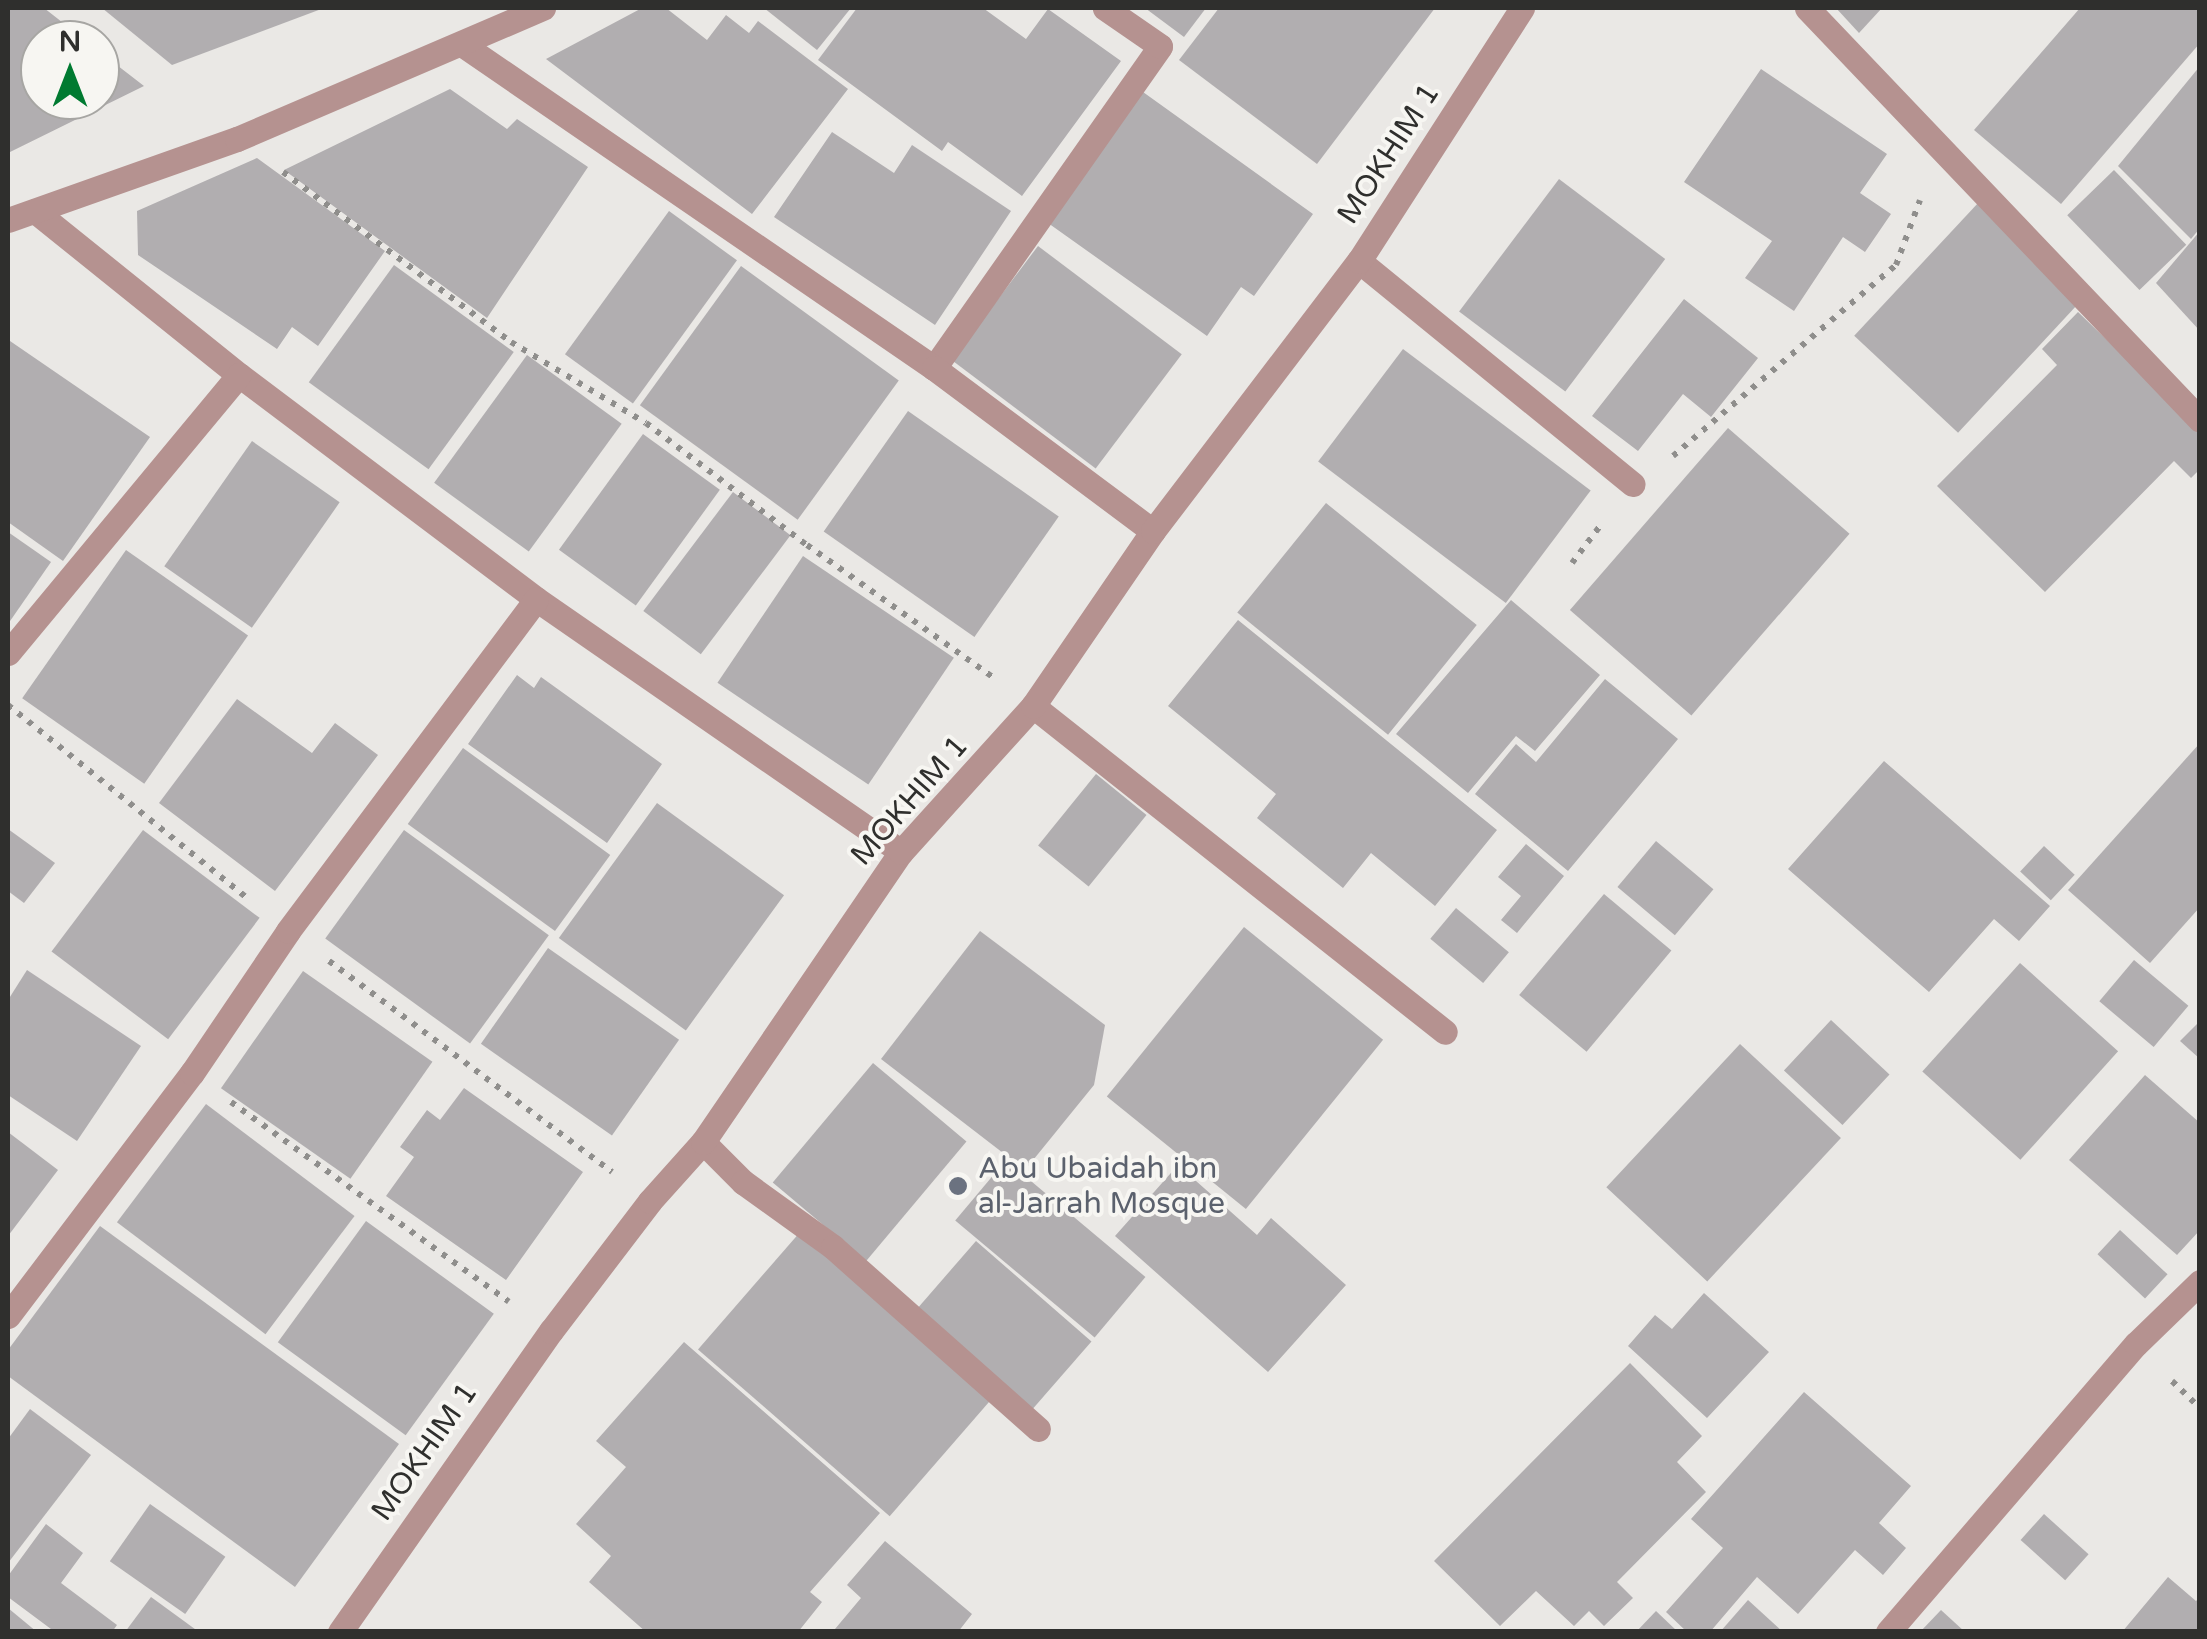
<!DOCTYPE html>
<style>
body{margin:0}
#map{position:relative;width:2207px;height:1639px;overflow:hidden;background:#eae8e5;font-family:"Varela Round",sans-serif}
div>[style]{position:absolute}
.building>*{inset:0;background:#b1aeb0;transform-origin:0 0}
.path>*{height:6px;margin-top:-3px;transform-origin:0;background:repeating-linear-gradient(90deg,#8f8e8c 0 5px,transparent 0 13px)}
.service>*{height:25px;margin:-12.5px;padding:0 12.5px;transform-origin:12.5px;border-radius:12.5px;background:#b59290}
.pedestrian>*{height:25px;margin:-12.5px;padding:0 12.5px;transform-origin:12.5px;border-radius:12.5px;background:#b59290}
.minor>*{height:25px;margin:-12.5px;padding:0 12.5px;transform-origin:12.5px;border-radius:12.5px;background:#b59290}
.tertiary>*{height:25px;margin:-12.5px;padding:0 12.5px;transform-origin:12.5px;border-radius:12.5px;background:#b59290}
.dots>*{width:28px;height:28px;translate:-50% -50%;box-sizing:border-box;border:5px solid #f7f6f2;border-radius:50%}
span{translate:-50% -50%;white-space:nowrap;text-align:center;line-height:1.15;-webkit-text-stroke:8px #f7f6f2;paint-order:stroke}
.street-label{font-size:30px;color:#2f2f2d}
.worship-label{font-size:30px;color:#5b616d}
.left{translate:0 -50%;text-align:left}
.frame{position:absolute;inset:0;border:10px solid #2f2f2d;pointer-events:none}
.north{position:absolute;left:20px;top:20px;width:100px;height:100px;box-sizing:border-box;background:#f7f6f2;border:2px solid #a7a6a3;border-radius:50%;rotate:0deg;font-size:28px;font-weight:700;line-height:40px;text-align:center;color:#2f2f2d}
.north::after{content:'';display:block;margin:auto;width:35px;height:45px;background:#007a31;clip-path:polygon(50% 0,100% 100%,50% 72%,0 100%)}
</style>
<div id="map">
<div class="building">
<div style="clip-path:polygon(9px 8px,44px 8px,85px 40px,40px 40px,40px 100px,100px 100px,100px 52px,144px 86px,8px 153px)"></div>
<div style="clip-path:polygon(102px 8px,324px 8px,172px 65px)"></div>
<div style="clip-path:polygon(642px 8px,666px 8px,707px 40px,726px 15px,749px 33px,758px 21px,848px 89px,752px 214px,546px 59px)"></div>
<div style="clip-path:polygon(764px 8px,851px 8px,817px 50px)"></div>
<div style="clip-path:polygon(857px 8px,983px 8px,1026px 39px,1048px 9px,1121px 61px,1022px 196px,948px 142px,942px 151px,818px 60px)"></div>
<div style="clip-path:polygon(1145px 8px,1206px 8px,1184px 37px)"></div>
<div style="clip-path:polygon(1219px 8px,1435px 8px,1317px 164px,1179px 60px)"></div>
<div style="clip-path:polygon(1836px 8px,1882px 8px,1859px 33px)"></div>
<div style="clip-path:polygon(2080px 8px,2200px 8px,2200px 43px,2061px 204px,1974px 130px)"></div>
<div style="clip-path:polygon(2200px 66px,2200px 228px,2191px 239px,2118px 166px)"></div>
<div style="clip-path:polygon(1761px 69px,1887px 154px,1860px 193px,1891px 214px,1865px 252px,1843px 237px,1794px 311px,1745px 278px,1772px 241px,1684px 182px)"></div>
<div style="clip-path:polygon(450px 89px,507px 129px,517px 119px,588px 167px,487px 318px,284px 170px)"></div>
<div style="clip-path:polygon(1143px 92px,1313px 214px,1254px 296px,1241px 287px,1207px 336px,1048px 223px)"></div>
<div style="clip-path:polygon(832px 132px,894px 173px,912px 145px,1011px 211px,935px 325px,774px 217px)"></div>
<div style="clip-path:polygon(257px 158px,385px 251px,318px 346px,292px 327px,277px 349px,138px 255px,137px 211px)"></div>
<div style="left:2114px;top:170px;width:104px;height:65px;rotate:46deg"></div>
<div style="left:1559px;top:179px;width:133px;height:166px;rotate:37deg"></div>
<div style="left:1979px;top:202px;width:142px;height:183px;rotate:43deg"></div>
<div style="left:669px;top:211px;width:84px;height:177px;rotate:36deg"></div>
<div style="clip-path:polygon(2200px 231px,2200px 331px,2156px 283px)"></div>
<div style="left:1038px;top:246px;width:180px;height:143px;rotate:37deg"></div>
<div style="left:394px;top:265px;width:148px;height:145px;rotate:36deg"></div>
<div style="left:741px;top:266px;width:195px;height:172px;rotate:36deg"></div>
<div style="clip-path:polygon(1684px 299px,1758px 358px,1711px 417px,1683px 394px,1638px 451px,1592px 416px)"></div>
<div style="clip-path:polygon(2078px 312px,2200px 430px,2200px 469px,2191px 478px,2174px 461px,2045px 592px,1937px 486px,2057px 365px,2042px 349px)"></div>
<div style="clip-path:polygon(10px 341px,150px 437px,63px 561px,8px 522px)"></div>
<div style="left:1403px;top:349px;width:235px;height:141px;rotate:37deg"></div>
<div style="left:527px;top:355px;width:117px;height:158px;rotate:36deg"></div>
<div style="left:908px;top:411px;width:184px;height:147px;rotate:35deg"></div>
<div style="left:1728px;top:428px;width:161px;height:241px;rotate:41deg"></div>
<div style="left:643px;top:434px;width:95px;height:143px;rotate:36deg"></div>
<div style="left:252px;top:441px;width:107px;height:153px;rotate:35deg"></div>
<div style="left:733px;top:492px;width:72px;height:149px;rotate:37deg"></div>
<div style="left:1326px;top:503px;width:194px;height:141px;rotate:39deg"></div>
<div style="clip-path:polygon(8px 532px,51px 562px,8px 624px)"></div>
<div style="left:126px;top:550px;width:149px;height:181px;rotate:35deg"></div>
<div style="left:803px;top:556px;width:182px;height:153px;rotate:34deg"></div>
<div style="clip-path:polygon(1511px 600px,1600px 675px,1535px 751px,1516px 736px,1468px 793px,1396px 734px)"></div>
<div style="clip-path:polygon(1238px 620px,1497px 830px,1435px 906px,1371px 853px,1343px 888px,1257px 818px,1276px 794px,1168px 706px)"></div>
<div style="clip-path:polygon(517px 675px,534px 688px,541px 677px,662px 764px,607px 843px,468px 744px)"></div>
<div style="clip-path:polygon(1605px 679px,1678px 739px,1568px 871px,1475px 794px,1516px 744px,1536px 762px)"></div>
<div style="clip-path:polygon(237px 699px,312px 753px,335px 723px,378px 755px,275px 891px,159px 803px)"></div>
<div style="clip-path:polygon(2200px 743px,2200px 907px,2150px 963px,2068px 890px)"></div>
<div style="left:463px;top:748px;width:182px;height:94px;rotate:36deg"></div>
<div style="clip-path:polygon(1884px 761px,2050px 906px,2019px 941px,1994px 919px,1929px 992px,1788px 869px)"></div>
<div style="left:1096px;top:774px;width:65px;height:92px;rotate:39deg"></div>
<div style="left:657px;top:803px;width:157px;height:167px;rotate:36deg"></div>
<div style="clip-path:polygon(8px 829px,55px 863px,24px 903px,8px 891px)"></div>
<div style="left:143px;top:830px;width:146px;height:152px;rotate:37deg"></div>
<div style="left:404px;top:830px;width:179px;height:134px;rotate:36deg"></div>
<div style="left:1656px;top:841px;width:75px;height:60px;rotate:40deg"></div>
<div style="clip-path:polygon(1526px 844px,1564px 876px,1517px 933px,1501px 920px,1521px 896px,1498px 877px)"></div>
<div style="left:2044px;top:846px;width:42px;height:35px;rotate:43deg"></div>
<div style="left:1604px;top:894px;width:88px;height:132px;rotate:40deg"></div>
<div style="left:1456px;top:908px;width:69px;height:40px;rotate:40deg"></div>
<div style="left:1244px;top:927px;width:179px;height:218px;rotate:39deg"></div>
<div style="clip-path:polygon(980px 931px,1105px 1025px,1094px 1085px,1025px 1170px,881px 1059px)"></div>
<div style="left:548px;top:948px;width:160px;height:117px;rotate:35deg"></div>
<div style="left:2134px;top:960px;width:71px;height:54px;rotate:40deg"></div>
<div style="left:2020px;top:963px;width:132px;height:146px;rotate:42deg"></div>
<div style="clip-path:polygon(27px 970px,141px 1046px,77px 1141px,8px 1095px,8px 1000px)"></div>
<div style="left:303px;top:971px;width:158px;height:143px;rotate:35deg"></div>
<div style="left:1831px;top:1020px;width:80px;height:69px;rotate:43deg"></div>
<div style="clip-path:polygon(2200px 1021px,2200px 1059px,2180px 1041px)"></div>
<div style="left:1740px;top:1044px;width:138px;height:196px;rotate:43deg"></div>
<div style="left:873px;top:1063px;width:122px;height:156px;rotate:40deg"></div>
<div style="clip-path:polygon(2145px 1075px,2200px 1123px,2200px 1230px,2177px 1255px,2069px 1160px)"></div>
<div style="clip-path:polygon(464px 1088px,583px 1172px,506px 1280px,386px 1196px,414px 1157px,400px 1147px,427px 1110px,440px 1120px)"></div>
<div style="left:206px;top:1104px;width:186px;height:148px;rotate:37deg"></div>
<div style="clip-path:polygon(8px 1132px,58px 1170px,8px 1236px)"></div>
<div style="left:1006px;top:1160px;width:182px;height:79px;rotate:40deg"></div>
<div style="clip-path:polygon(1178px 1165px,1257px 1235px,1271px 1218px,1346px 1285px,1268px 1372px,1115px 1236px)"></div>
<div style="left:366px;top:1221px;width:158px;height:150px;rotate:36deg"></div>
<div style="clip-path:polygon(100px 1226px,399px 1444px,295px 1587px,8px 1376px,8px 1350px)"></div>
<div style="left:2120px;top:1230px;width:65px;height:33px;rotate:43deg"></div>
<div style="left:801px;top:1231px;width:254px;height:157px;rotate:41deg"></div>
<div style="left:976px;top:1241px;width:153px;height:91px;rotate:41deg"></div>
<div style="clip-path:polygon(1704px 1293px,1769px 1352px,1707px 1418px,1628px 1346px,1655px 1315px,1672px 1329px)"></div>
<div style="clip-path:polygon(684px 1342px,880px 1513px,810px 1592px,822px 1602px,798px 1632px,646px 1632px,589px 1582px,611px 1556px,576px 1524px,626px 1467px,596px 1441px)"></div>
<div style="clip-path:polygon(1630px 1363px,1702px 1436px,1677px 1462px,1706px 1492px,1617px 1582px,1633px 1598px,1604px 1626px,1589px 1611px,1574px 1626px,1536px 1591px,1500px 1626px,1434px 1561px)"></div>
<div style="clip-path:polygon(1804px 1392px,1911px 1486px,1879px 1523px,1906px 1548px,1883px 1575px,1855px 1550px,1798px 1614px,1757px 1577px,1710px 1632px,1687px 1632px,1666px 1612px,1723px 1548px,1691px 1519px)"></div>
<div style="clip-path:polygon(30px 1409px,91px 1455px,8px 1563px,8px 1439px)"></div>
<div style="left:150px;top:1504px;width:92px;height:70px;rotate:35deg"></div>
<div style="left:2044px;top:1514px;width:60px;height:35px;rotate:42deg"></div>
<div style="clip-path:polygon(46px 1524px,83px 1553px,61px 1583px,117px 1625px,112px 1632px,55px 1632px,8px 1597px,8px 1576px)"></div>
<div style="clip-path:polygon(885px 1541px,972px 1614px,958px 1632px,835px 1629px,861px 1598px,847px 1585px)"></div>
<div style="clip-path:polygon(2168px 1577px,2196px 1601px,2200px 1597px,2200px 1632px,2122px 1632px)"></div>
<div style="clip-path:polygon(151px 1597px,199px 1632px,125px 1632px)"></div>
<div style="clip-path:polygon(1748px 1600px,1783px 1632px,1720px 1632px)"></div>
<div style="clip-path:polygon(8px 1608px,37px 1632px,8px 1632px)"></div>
<div style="clip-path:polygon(1941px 1610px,1965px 1632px,1920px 1632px)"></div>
<div style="clip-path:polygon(1656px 1611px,1678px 1632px,1636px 1632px)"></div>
</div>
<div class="path">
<div style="left:283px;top:172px;width:284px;rotate:36.7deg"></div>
<div style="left:511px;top:342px;width:157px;rotate:31deg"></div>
<div style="left:646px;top:423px;width:202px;rotate:37.2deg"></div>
<div style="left:807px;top:545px;width:228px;rotate:35.4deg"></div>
<div style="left:1673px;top:456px;width:294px;rotate:-40.6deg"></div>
<div style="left:1896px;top:265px;width:69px;rotate:-69.7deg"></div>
<div style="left:1572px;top:563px;width:51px;rotate:-52.9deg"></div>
<div style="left:8px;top:705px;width:309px;rotate:38.9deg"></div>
<div style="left:329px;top:961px;width:353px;rotate:36.7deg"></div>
<div style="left:231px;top:1102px;width:342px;rotate:35.7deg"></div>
<div style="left:2172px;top:1381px;width:39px;rotate:44deg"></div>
</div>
<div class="service">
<div style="left:1359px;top:261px;width:353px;rotate:39.2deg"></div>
<div style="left:934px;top:368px;width:393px;rotate:-54.9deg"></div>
<div style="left:1160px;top:46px;width:67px;rotate:-145.4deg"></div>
<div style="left:1033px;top:706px;width:525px;rotate:38.35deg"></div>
</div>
<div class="pedestrian">
<div style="left:703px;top:1142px;width:57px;rotate:45deg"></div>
<div style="left:743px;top:1182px;width:111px;rotate:35.8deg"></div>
<div style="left:833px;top:1247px;width:274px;rotate:41.6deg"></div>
</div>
<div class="minor">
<div style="left:463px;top:45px;width:571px;rotate:34.44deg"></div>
<div style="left:934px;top:368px;width:273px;rotate:36.7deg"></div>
<div style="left:35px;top:211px;width:262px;rotate:38.8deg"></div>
<div style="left:239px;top:375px;width:372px;rotate:37deg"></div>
<div style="left:536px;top:599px;width:444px;rotate:34.7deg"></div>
<div style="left:8px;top:653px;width:361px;rotate:-50.3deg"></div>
<div style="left:8px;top:1316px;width:305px;rotate:-52.9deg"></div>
<div style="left:192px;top:1073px;width:171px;rotate:-55.9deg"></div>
<div style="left:288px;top:931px;width:414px;rotate:-53.2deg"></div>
<div style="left:1888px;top:1632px;width:380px;rotate:-49.3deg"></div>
<div style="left:2136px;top:1344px;width:89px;rotate:-44.1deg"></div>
</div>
<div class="tertiary">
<div style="left:1807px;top:8px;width:569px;rotate:46.35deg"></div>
<div style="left:8px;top:220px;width:243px;rotate:-19.5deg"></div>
<div style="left:237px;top:139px;width:333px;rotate:-23.2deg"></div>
<div style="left:340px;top:1632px;width:368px;rotate:-55deg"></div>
<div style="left:551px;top:1331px;width:163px;rotate:-52.7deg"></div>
<div style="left:650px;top:1201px;width:79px;rotate:-48.1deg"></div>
<div style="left:703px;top:1142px;width:351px;rotate:-55.7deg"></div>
<div style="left:901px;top:852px;width:197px;rotate:-47.9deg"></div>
<div style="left:1033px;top:706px;width:212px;rotate:-55.6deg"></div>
<div style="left:1153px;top:531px;width:340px;rotate:-52.7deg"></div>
<div style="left:1359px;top:261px;width:301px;rotate:-57.2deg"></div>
</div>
<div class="dots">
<div style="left:958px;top:1186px;background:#6b7280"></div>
</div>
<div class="street-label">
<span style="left:1389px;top:154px;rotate:-57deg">MOKHIM 1</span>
<span style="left:910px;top:801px;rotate:-49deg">MOKHIM 1</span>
<span style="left:425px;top:1452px;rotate:-55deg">MOKHIM 1</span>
</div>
<div class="worship-label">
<span class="left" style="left:978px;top:1186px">Abu Ubaidah ibn<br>al-Jarrah Mosque</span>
</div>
<div class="frame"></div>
<div class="north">N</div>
</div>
